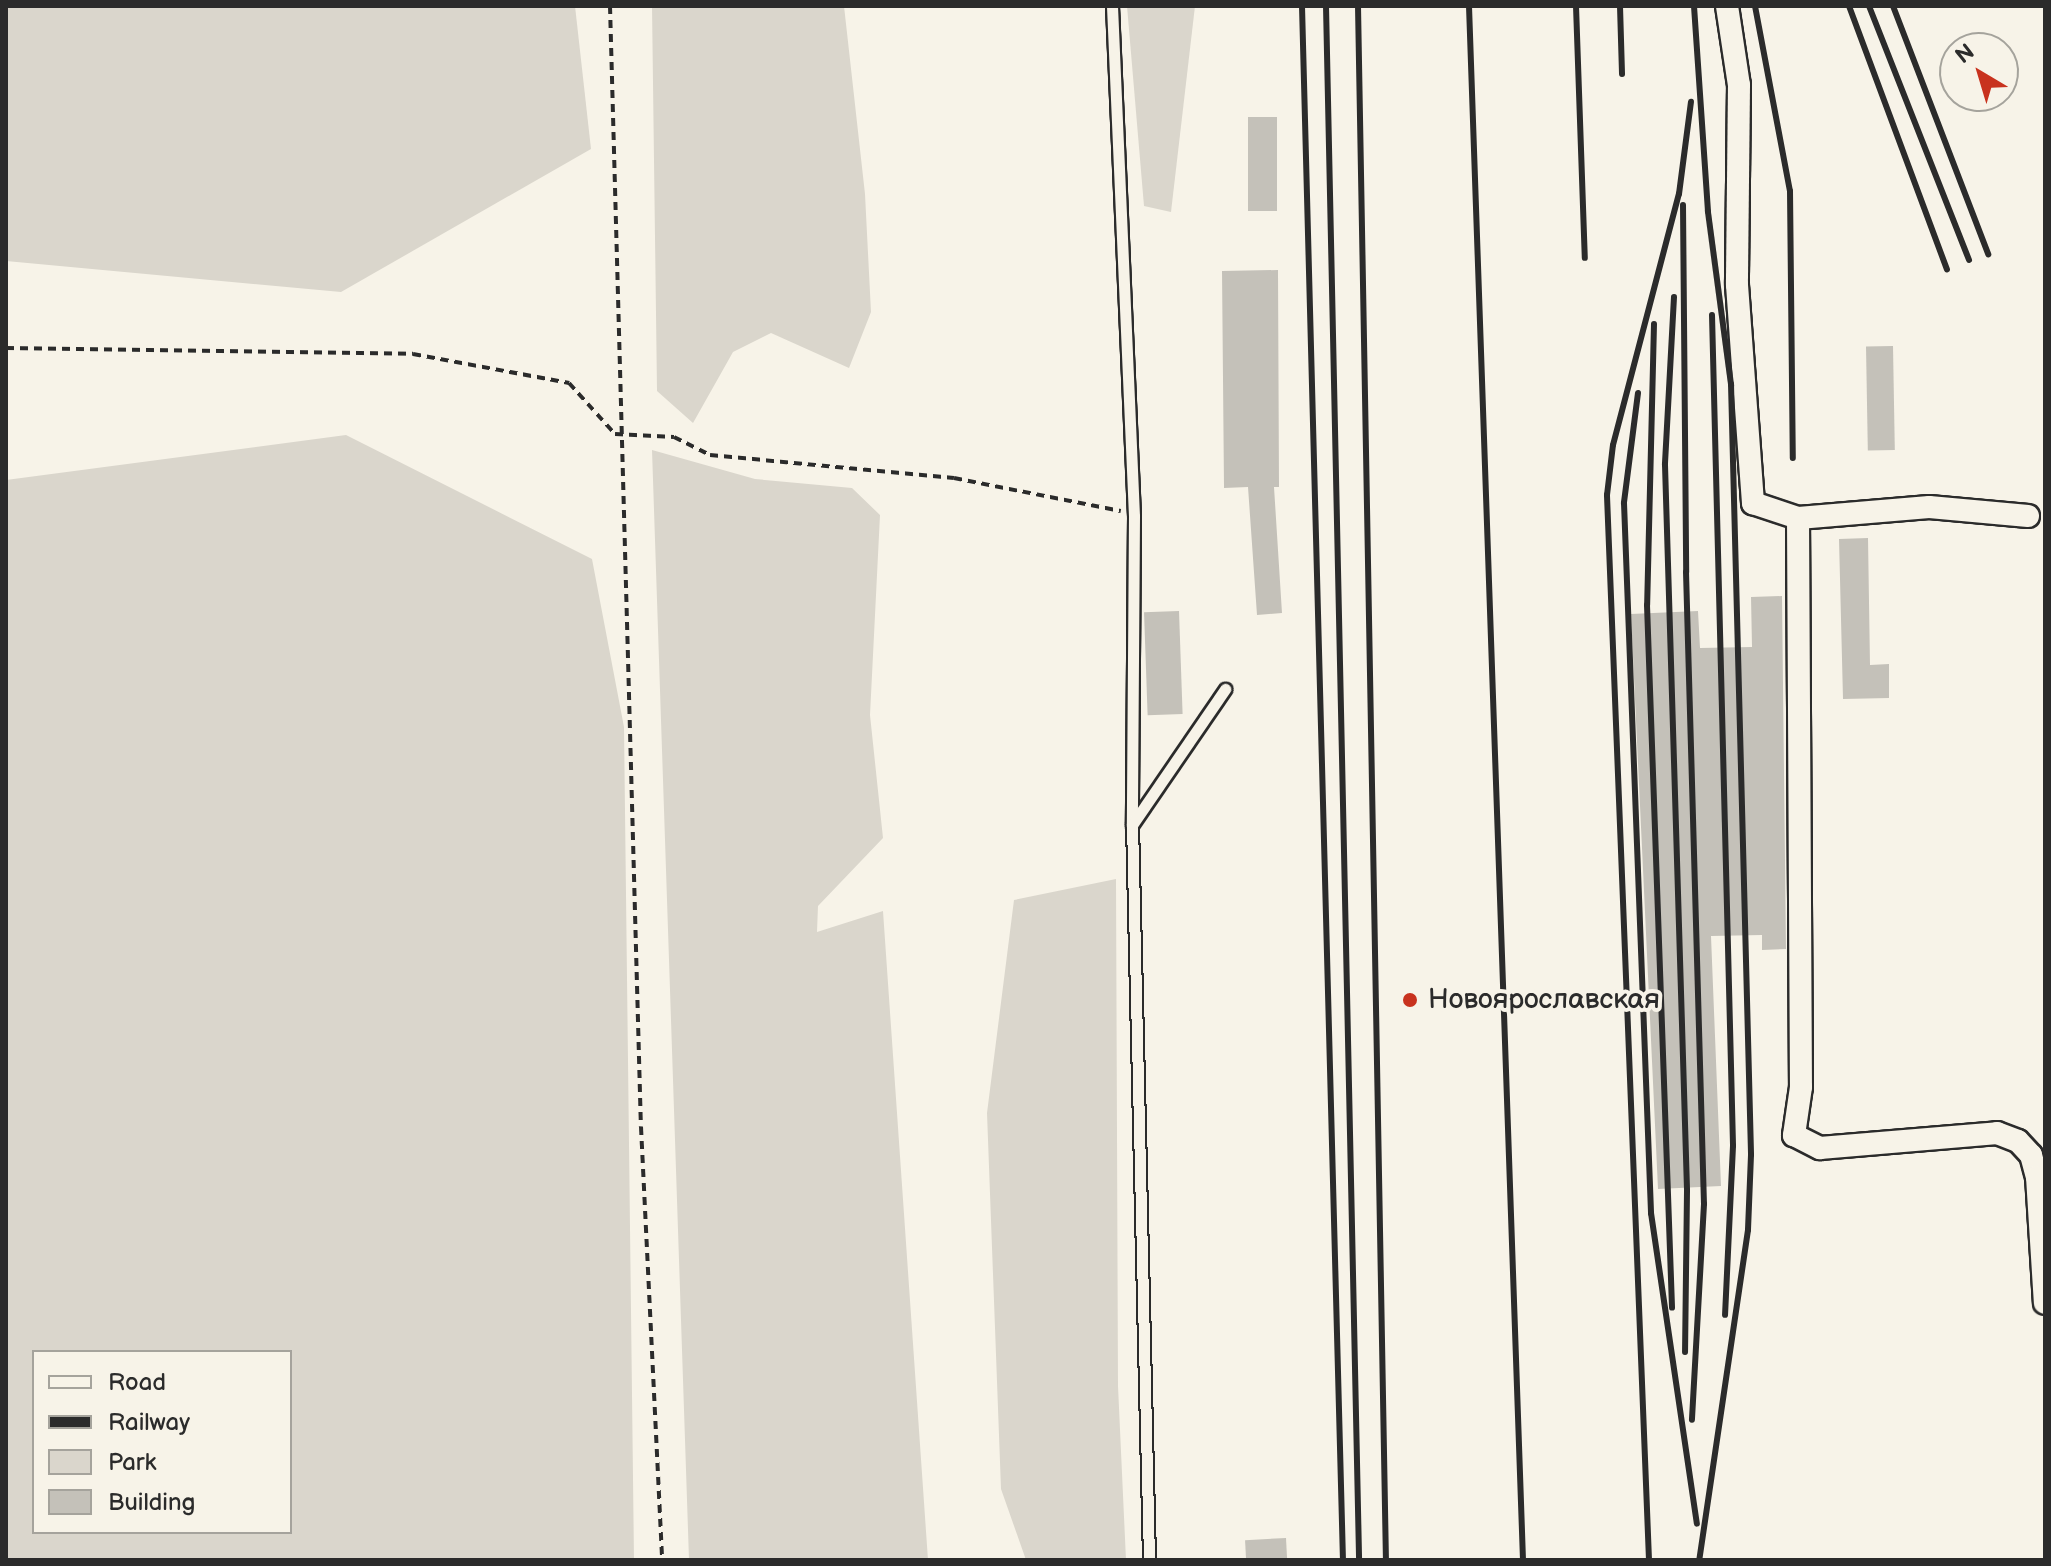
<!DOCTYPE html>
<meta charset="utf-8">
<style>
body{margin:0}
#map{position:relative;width:2051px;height:1566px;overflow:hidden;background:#f7f3e8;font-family:"Balsamiq Sans",sans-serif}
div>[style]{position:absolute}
.green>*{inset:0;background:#dad6cc}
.building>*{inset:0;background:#c4c1b9;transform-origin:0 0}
.path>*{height:4px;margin-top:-2px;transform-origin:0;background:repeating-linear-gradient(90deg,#2b2b2b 0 8px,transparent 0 14px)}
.roads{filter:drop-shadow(2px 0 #2b2b2b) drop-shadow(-2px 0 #2b2b2b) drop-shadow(0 2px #2b2b2b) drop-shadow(0 -2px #2b2b2b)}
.service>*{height:11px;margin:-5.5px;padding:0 5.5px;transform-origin:5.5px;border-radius:5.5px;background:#f7f3e8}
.minor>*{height:22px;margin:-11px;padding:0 11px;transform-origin:11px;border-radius:11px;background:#f7f3e8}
.rail>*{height:6px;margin:-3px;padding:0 3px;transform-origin:3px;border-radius:3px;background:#2b2b2b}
.dots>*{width:22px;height:22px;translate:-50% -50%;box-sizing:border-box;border:4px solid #f7f3e8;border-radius:50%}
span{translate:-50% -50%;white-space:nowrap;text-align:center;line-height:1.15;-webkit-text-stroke:8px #f7f3e8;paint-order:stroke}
.poi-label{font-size:28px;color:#2b2b2b}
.left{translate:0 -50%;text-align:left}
.frame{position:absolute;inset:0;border:8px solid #2b2b2b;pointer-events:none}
.legend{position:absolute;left:32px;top:1350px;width:260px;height:184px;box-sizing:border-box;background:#f7f3e8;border:2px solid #a5a39c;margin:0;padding:10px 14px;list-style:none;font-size:24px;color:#2b2b2b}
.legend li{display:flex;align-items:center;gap:16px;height:40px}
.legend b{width:40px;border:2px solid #a5a39c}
.north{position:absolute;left:1939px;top:32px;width:80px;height:80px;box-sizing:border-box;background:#f7f3e8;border:2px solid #a5a39c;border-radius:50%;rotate:322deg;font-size:22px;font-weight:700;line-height:32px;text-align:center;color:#2b2b2b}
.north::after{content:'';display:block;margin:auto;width:28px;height:36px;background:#c8321e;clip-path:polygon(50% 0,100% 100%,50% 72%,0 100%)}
</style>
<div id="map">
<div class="green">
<div style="clip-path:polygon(6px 6px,575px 6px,591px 149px,341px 292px,6px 261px)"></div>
<div style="clip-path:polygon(652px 6px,844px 6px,865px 194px,871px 312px,849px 368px,771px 333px,733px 352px,693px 423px,657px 391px)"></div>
<div style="clip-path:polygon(1127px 6px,1195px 6px,1171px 212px,1144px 206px)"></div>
<div style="clip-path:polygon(evenodd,346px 435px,592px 559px,624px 727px,634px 1560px,6px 1560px,6px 480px,346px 435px,34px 1352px,290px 1352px,290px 1532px,34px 1532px,34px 1352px)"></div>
<div style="clip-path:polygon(652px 450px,755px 479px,852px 488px,880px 515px,870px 715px,883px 838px,818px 906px,817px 932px,883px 911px,928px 1560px,689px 1560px)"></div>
<div style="clip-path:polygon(1116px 879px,1118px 1386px,1126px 1560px,1026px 1560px,1001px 1489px,987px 1113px,1014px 900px)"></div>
</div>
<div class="building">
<div style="left:1248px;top:117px;width:29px;height:94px"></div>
<div style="clip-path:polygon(1278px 270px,1279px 487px,1274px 487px,1282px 613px,1257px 615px,1248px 487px,1224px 488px,1222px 271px)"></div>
<div style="left:1893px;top:346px;width:104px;height:27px;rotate:89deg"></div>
<div style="clip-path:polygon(1868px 538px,1870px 665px,1889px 664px,1889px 698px,1843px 699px,1839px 539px)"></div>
<div style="clip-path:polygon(1782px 596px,1786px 949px,1762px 950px,1762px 935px,1711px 936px,1721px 1186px,1658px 1189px,1631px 614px,1698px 611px,1700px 648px,1752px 647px,1751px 597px)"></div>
<div style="left:1179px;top:611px;width:103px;height:35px;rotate:88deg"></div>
<div style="left:1286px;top:1538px;width:22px;height:41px;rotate:87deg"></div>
</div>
<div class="path">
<div style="left:610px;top:6px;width:1121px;rotate:88.42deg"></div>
<div style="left:641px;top:1127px;width:434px;rotate:87.2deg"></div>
<div style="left:6px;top:348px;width:407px;rotate:0.8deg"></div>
<div style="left:413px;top:354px;width:159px;rotate:10.5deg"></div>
<div style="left:569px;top:383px;width:69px;rotate:48deg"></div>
<div style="left:615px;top:434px;width:59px;rotate:2.9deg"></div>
<div style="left:674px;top:437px;width:40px;rotate:26.6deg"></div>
<div style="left:710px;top:455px;width:245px;rotate:5.4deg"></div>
<div style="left:954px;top:478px;width:170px;rotate:11.2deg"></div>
</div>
<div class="roads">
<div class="service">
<div style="left:1112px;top:6px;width:510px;rotate:87.53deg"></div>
<div style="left:1134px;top:516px;width:309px;rotate:90.4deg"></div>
<div style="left:1149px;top:1560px;width:735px;rotate:-91.32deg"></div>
<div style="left:1132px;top:825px;width:165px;rotate:-55.6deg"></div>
</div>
<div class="minor">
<div style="left:1727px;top:6px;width:80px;rotate:81.4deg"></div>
<div style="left:1739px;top:85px;width:200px;rotate:90.6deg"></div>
<div style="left:1737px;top:285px;width:219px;rotate:85.8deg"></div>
<div style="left:1753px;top:503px;width:47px;rotate:18.4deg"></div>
<div style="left:2028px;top:516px;width:99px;rotate:-174.8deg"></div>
<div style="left:1929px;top:507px;width:131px;rotate:175.2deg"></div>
<div style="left:1798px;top:518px;width:569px;rotate:89.7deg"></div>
<div style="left:1801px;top:1087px;width:49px;rotate:98.3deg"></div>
<div style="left:1794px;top:1135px;width:29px;rotate:27deg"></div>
<div style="left:1820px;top:1148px;width:178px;rotate:-4.8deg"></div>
<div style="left:1997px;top:1133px;width:22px;rotate:21deg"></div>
<div style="left:2018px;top:1141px;width:19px;rotate:47deg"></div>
<div style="left:2031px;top:1155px;width:23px;rotate:75deg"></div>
<div style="left:2037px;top:1177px;width:126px;rotate:86.4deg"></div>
</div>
</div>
<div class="rail">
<div style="left:1302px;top:6px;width:1555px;rotate:88.49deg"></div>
<div style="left:1326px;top:6px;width:1554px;rotate:88.78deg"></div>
<div style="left:1358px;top:6px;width:1554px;rotate:88.97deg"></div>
<div style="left:1469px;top:6px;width:1555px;rotate:88.01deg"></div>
<div style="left:1576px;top:6px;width:252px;rotate:88deg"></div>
<div style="left:1620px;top:6px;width:68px;rotate:88.3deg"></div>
<div style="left:1694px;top:6px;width:206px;rotate:86.1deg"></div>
<div style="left:1708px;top:212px;width:174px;rotate:82.4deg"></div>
<div style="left:1731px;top:384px;width:771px;rotate:88.51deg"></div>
<div style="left:1751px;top:1155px;width:75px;rotate:92.3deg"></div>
<div style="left:1748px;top:1230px;width:334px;rotate:98.4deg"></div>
<div style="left:1755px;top:6px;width:188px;rotate:79.3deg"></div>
<div style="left:1790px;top:191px;width:267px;rotate:89.4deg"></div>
<div style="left:1849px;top:6px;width:281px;rotate:69.6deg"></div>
<div style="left:1869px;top:6px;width:273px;rotate:68.5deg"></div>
<div style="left:1893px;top:6px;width:266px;rotate:69deg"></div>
<div style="left:1683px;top:205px;width:367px;rotate:89.5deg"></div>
<div style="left:1686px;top:572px;width:632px;rotate:88.37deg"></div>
<div style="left:1704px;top:1204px;width:216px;rotate:93.2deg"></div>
<div style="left:1674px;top:297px;width:168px;rotate:93.1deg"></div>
<div style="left:1665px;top:465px;width:726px;rotate:88.26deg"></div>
<div style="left:1687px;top:1191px;width:161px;rotate:90.7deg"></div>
<div style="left:1712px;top:315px;width:831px;rotate:88.55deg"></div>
<div style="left:1733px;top:1146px;width:169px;rotate:92.7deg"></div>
<div style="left:1654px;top:324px;width:281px;rotate:91.4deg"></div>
<div style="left:1647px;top:605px;width:703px;rotate:87.96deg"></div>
<div style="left:1638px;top:393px;width:111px;rotate:97.3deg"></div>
<div style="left:1624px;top:503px;width:711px;rotate:87.82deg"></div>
<div style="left:1651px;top:1213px;width:314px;rotate:81.6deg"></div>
<div style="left:1649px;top:1560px;width:1066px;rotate:-92.26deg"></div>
<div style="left:1607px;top:495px;width:50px;rotate:-83.2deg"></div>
<div style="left:1613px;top:445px;width:260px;rotate:-75.3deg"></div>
<div style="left:1679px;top:194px;width:93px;rotate:-82.6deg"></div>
</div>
<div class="dots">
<div style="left:1410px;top:1000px;background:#c8321e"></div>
</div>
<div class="poi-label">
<span class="left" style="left:1428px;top:1000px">Новоярославская</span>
</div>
<div class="frame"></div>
<ul class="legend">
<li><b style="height:10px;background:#f7f3e8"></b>Road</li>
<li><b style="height:10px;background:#2b2b2b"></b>Railway</li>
<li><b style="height:22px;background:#dad6cc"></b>Park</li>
<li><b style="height:22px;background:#c4c1b9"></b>Building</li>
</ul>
<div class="north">N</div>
</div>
